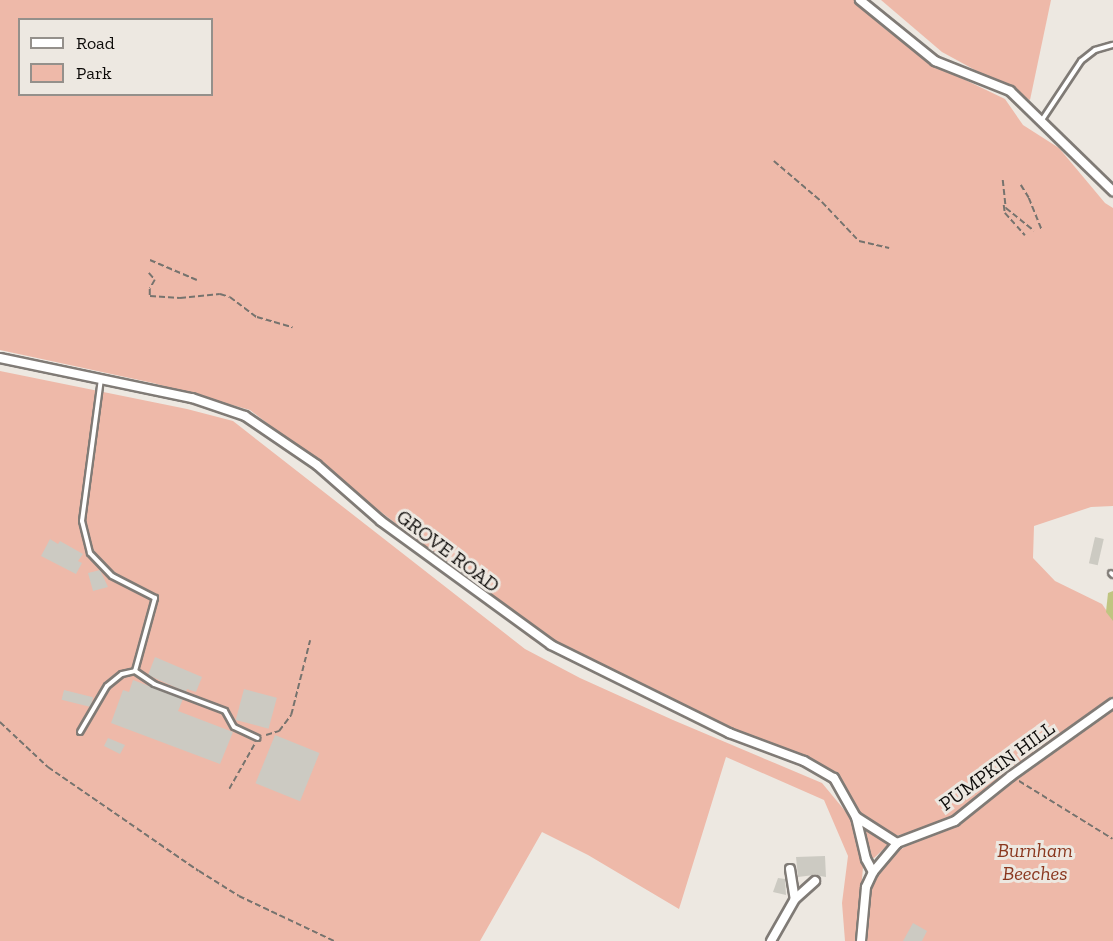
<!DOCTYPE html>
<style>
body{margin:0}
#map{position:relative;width:1113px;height:941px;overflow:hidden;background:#ede8e1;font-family:"Zilla Slab",serif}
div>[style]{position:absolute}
.green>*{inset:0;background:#eeb9a9}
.water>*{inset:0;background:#c0c581}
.building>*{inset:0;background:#cccac2;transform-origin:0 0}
.path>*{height:1.5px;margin-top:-0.75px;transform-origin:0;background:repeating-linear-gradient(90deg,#76736e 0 6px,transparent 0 9px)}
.roads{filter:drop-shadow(2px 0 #807b76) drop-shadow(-2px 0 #807b76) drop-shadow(0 2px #807b76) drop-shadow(0 -2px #807b76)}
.lane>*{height:4px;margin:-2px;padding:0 2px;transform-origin:2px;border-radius:2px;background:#fff}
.street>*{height:8px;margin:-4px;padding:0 4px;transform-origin:4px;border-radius:4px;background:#fff}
span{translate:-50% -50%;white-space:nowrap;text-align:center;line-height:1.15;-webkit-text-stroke:6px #ede8e1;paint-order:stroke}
.street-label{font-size:20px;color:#0e0c0a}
.park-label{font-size:20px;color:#8a371e;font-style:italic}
.legend{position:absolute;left:18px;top:18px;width:195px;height:78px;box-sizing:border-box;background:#ede8e1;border:2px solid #94908b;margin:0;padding:8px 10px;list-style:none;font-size:18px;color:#0e0c0a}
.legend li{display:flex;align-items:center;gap:12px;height:30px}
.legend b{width:30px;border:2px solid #94908b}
</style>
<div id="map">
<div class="green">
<div style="clip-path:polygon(evenodd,0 0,855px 0,884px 28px,932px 64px,1005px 99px,1023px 125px,1059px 148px,1105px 203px,1113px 208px,1113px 506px,1091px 507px,1034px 526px,1033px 558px,1055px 581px,1102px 604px,1113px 620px,1113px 699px,948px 819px,918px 832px,892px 836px,860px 816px,825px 768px,756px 746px,613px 674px,566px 659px,531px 639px,399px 526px,250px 410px,153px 383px,0 350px,0 0,20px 20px,212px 20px,212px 94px,20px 94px,20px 20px)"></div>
<div style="clip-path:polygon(881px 0,1051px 0,1030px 100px,942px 52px)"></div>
<div style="clip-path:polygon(0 371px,187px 409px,233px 421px,525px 649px,580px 678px,673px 720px,822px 783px,851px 818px,863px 867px,857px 941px,845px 941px,842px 903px,848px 856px,824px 800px,726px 757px,679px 909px,588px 855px,542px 832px,480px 941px,0 941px)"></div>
<div style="clip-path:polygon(1113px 709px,1113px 941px,867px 941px,871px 891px,877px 872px,895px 853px,911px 843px,953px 826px,1040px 760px)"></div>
<div style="clip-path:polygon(862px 825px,891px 842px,874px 858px,869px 857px)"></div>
</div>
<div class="water">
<div style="clip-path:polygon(1113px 591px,1113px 621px,1106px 612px,1108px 593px)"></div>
</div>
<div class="building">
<div style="left:1095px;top:537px;width:9px;height:27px;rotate:13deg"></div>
<div style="clip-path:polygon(50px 539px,58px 544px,60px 541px,83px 554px,78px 561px,82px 563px,76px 574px,41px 556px)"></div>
<div style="clip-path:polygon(100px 570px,108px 587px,93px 591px,88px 573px)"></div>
<div style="clip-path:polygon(155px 657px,202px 677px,196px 692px,187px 689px,186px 692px,148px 675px)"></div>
<div style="clip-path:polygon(133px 680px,183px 699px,178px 711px,233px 732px,220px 764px,111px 723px,123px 690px,129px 692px)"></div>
<div style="left:244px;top:689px;width:34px;height:32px;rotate:15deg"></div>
<div style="left:64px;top:690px;width:30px;height:10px;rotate:14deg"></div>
<div style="left:275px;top:735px;width:48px;height:52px;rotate:22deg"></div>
<div style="clip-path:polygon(108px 738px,125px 745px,120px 754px,104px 746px)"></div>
<div style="clip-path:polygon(825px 856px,826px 877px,814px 875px,798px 877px,796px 857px)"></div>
<div style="clip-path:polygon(778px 878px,785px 879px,786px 895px,773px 892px)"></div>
<div style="clip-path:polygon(913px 923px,927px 931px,922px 941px,903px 941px)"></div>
</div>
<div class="path">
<div style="left:774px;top:161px;width:63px;rotate:40.5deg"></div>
<div style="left:822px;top:202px;width:54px;rotate:46.5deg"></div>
<div style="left:859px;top:241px;width:31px;rotate:13deg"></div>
<div style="left:1003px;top:180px;width:28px;rotate:84deg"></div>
<div style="left:1006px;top:208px;width:36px;rotate:39deg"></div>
<div style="left:1021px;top:185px;width:15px;rotate:58deg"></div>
<div style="left:1029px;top:198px;width:35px;rotate:68deg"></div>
<div style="left:1004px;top:205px;width:8px;rotate:83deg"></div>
<div style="left:1005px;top:213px;width:30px;rotate:48deg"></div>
<div style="left:150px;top:260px;width:51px;rotate:23.1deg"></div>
<div style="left:149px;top:273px;width:9px;rotate:49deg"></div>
<div style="left:155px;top:280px;width:10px;rotate:119deg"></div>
<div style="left:150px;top:289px;width:7px;rotate:90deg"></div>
<div style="left:150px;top:296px;width:30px;rotate:4deg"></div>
<div style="left:180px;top:298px;width:40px;rotate:-5.7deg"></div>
<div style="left:220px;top:294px;width:10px;rotate:17deg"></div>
<div style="left:230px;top:297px;width:34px;rotate:37deg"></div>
<div style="left:257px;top:317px;width:37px;rotate:16deg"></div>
<div style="left:0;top:722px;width:66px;rotate:43.2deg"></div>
<div style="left:48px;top:767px;width:183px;rotate:34.6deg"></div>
<div style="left:199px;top:871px;width:47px;rotate:32deg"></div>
<div style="left:239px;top:896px;width:105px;rotate:25.3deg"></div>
<div style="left:266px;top:735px;width:14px;rotate:-17deg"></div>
<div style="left:279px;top:731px;width:20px;rotate:-53deg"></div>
<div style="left:291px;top:715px;width:77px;rotate:-75.8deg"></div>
<div style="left:1019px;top:781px;width:110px;rotate:31.7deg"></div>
<div style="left:229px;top:789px;width:51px;rotate:-60.4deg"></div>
</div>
<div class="roads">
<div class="lane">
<div style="left:1042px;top:120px;width:71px;rotate:-56.5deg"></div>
<div style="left:1081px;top:61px;width:18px;rotate:-38deg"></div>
<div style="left:1095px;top:50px;width:19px;rotate:-16deg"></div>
<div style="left:1111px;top:573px;width:3px;rotate:45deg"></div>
<div style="left:135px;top:671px;width:23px;rotate:34deg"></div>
<div style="left:154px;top:684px;width:76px;rotate:20.8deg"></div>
<div style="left:225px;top:711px;width:18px;rotate:61deg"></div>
<div style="left:234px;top:727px;width:26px;rotate:25deg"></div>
<div style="left:80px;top:732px;width:53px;rotate:-59.6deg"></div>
<div style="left:107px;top:686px;width:19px;rotate:-39deg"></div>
<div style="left:122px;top:674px;width:13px;rotate:-13deg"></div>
<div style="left:135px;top:671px;width:76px;rotate:-74.7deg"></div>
<div style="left:155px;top:598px;width:48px;rotate:-152.9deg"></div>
<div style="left:112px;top:576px;width:32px;rotate:-134deg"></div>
<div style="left:90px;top:553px;width:33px;rotate:-104deg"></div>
<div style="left:82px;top:521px;width:143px;rotate:-82.4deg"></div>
</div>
<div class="street">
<div style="left:860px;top:0;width:97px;rotate:39.1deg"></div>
<div style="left:935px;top:61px;width:81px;rotate:21.8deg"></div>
<div style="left:1010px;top:91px;width:144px;rotate:44.2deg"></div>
<div style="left:0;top:358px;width:196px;rotate:11.8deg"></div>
<div style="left:192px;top:398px;width:56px;rotate:18.8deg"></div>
<div style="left:245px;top:416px;width:87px;rotate:34.2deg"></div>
<div style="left:317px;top:465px;width:85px;rotate:41.2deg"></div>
<div style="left:381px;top:521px;width:210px;rotate:36.1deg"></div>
<div style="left:551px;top:645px;width:199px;rotate:26.3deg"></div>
<div style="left:729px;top:733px;width:80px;rotate:20.5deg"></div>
<div style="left:804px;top:761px;width:34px;rotate:30deg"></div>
<div style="left:834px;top:778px;width:45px;rotate:60.6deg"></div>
<div style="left:856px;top:817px;width:43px;rotate:76.6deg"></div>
<div style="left:866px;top:859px;width:15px;rotate:62deg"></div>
<div style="left:856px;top:817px;width:49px;rotate:32.4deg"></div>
<div style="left:790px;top:869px;width:30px;rotate:81deg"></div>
<div style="left:795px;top:899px;width:27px;rotate:-42deg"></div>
<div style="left:771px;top:941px;width:48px;rotate:-60.3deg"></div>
<div style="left:861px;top:941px;width:54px;rotate:-84.7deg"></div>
<div style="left:866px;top:887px;width:17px;rotate:-65deg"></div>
<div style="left:873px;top:872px;width:38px;rotate:-50deg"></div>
<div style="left:897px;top:843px;width:62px;rotate:-20.8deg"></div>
<div style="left:955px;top:821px;width:72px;rotate:-38.8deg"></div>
<div style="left:1011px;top:776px;width:125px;rotate:-35.6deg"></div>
</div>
</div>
<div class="street-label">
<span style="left:448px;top:551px;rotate:37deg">GROVE ROAD</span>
<span style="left:997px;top:766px;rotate:-36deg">PUMPKIN HILL</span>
</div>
<div class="park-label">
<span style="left:1035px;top:862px">Burnham<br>Beeches</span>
</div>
<ul class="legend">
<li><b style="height:8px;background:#fff"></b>Road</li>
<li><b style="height:16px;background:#eeb9a9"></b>Park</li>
</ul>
</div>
